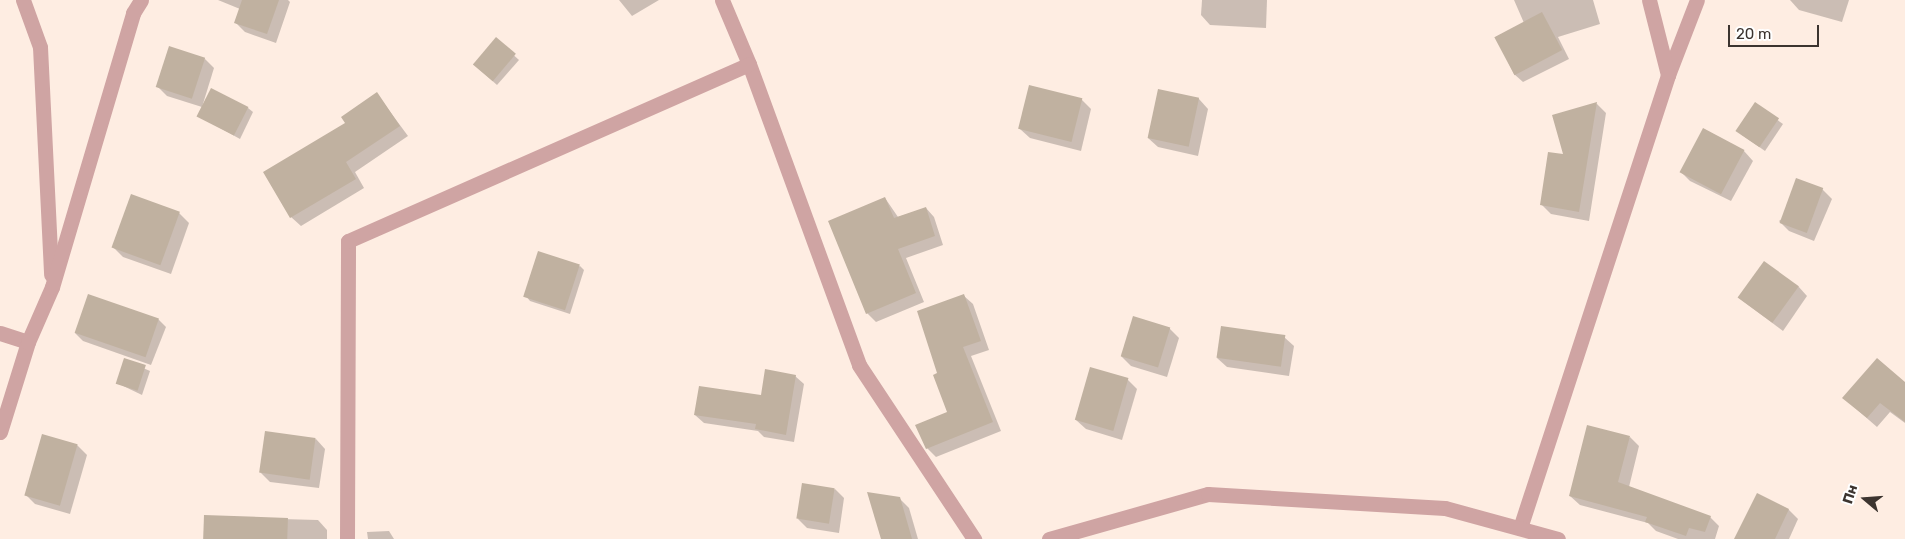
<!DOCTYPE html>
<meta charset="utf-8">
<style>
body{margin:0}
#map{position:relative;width:1905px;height:539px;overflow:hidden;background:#feede2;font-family:Rubik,sans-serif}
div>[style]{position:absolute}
.shadow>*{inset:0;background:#0003}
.building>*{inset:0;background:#c0b1a0;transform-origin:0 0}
.street>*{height:15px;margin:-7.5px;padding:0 7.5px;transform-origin:7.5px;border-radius:7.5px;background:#cfa4a3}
span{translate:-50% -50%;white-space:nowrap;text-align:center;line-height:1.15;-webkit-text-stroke:5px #fff;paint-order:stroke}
.north{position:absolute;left:1840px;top:474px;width:50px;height:50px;-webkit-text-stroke:4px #fff;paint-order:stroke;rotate:288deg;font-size:14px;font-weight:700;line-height:20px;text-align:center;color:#3c342f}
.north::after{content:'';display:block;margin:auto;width:18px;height:22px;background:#3c342f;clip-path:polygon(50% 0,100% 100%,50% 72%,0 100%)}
.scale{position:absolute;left:1728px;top:25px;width:91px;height:22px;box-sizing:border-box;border:2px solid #3c342f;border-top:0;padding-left:6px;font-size:15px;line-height:18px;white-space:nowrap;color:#3c342f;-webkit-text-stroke:4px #fff;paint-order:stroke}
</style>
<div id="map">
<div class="shadow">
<div style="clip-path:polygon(218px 0,288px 0,290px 2px,276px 43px,245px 32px,235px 22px,240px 9px)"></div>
<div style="clip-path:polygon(619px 0,659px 0,632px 16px)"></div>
<div style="clip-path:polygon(1202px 0,1267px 0,1266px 28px,1210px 25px,1201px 15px)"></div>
<div style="clip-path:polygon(1514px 0,1593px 0,1600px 24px,1558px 37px,1569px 59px,1523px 82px,1514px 74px,1496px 37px,1524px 23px)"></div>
<div style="clip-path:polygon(1790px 0,1849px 0,1842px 22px,1799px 10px)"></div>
<div style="clip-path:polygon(496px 39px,519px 60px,497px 85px,479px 69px)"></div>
<div style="clip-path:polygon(205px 59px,214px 68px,202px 107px,167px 96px,157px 86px)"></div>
<div style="clip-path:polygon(1159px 90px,1199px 99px,1208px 109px,1198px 156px,1158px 147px,1148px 138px)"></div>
<div style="clip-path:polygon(377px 94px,408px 136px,355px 172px,364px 188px,301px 226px,291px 217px,347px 123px)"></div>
<div style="clip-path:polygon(1081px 99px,1091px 109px,1081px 151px,1030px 138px,1020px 129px)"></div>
<div style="clip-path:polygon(1597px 104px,1606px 113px,1589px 221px,1551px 214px,1541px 204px,1565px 156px,1553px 116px)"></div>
<div style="clip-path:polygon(1755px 104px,1783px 124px,1765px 151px,1742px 135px)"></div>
<div style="clip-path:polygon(248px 108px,253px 112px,240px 139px,202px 118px)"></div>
<div style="clip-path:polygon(1704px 129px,1744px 151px,1753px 161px,1731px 201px,1690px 181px,1681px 172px)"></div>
<div style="clip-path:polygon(1822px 189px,1832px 199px,1814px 241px,1789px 231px,1779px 221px)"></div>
<div style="clip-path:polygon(885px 198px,898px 217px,926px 208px,934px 217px,943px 245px,906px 258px,924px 302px,876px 322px,867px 313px)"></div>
<div style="clip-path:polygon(179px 213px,189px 223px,171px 274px,123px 257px,113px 247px)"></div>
<div style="clip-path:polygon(580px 266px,584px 270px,570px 314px,530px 301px,526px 296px)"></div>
<div style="clip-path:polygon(1798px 286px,1807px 296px,1783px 331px,1739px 298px)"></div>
<div style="clip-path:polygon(964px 296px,973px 304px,989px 350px,971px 356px,1001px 431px,936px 457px,927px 448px,949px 413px,939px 373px)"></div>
<div style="clip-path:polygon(158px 319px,166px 327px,151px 365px,83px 341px,75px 333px)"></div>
<div style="clip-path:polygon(1169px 328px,1179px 338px,1167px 377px,1131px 366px,1121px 356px)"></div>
<div style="clip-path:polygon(1284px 337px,1294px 346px,1289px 376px,1227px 367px,1217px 358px)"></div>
<div style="clip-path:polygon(125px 360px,150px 371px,142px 395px,117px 383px)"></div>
<div style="clip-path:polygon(795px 376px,804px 384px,794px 442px,764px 437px,758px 431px,704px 423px,695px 415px,762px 397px)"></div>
<div style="clip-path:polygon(1127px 379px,1137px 389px,1122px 440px,1086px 429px,1076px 420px)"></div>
<div style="clip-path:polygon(1905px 383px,1905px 423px,1890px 412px,1877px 427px,1854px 407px)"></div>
<div style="clip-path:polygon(1630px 437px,1639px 446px,1629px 487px,1710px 517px,1719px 526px,1715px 539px,1678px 539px,1656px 531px,1648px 523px,1580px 505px,1570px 496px)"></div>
<div style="clip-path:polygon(316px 439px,325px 449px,319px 488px,270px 482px,260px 472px)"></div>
<div style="clip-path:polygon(77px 445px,87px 455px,70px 514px,35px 504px,26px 495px)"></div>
<div style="clip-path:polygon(835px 489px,844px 498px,839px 533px,807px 528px,798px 519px)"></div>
<div style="clip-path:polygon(1758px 495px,1789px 510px,1798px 519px,1789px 539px,1743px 539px)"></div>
<div style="clip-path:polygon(899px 498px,909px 508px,918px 539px,883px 539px)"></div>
<div style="clip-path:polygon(206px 517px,318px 520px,327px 530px,327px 539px,205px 539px)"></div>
<div style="clip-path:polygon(389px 531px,394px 539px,368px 539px,367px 532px)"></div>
</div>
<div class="building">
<div style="clip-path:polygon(242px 0,279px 0,267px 34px,234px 23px)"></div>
<div style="left:1542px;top:12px;width:43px;height:54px;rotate:62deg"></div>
<div style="left:496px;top:37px;width:26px;height:36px;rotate:40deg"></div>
<div style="left:169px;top:46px;width:38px;height:43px;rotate:18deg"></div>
<div style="left:1029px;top:85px;width:55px;height:45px;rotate:14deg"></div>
<div style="left:211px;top:88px;width:42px;height:32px;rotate:27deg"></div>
<div style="left:1158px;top:89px;width:42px;height:50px;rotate:12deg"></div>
<div style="clip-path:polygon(377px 92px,400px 126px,346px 162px,356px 179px,290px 218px,263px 172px,345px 123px,341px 117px)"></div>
<div style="clip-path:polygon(1597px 102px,1579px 212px,1540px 205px,1548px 152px,1563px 154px,1552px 115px)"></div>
<div style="left:1755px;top:102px;width:29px;height:35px;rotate:34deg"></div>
<div style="left:1703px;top:128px;width:47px;height:50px;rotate:28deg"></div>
<div style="left:1796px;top:178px;width:29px;height:48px;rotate:20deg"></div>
<div style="left:131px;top:194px;width:52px;height:57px;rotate:20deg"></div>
<div style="clip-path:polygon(885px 197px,894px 218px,926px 207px,935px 236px,898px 249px,916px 293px,866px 314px,828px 221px)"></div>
<div style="left:538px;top:251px;width:44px;height:48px;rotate:18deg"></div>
<div style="left:1764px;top:261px;width:43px;height:45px;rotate:36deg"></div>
<div style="left:88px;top:294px;width:75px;height:41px;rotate:19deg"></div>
<div style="clip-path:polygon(964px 294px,981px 341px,963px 347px,993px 422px,926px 449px,915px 425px,947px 412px,933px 375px,937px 373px,917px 311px)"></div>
<div style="left:1133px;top:316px;width:39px;height:42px;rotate:17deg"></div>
<div style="left:1221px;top:326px;width:65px;height:32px;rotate:8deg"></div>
<div style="left:124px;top:358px;width:23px;height:27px;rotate:18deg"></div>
<div style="clip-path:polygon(1877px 358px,1905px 382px,1905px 422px,1880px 403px,1867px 418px,1842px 398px)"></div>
<div style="left:1090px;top:367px;width:40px;height:55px;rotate:16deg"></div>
<div style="clip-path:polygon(765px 369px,796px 375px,786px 435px,755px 429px,756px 424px,694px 415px,699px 386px,761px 395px)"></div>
<div style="clip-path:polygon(1587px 425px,1630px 436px,1618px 482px,1711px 516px,1705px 532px,1689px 528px,1686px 536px,1645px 522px,1647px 517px,1569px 496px)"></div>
<div style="left:265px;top:431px;width:51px;height:42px;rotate:8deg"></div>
<div style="left:42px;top:434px;width:37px;height:64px;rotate:16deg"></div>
<div style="left:802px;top:483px;width:33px;height:36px;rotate:9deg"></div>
<div style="clip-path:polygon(867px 492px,900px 497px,912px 539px,881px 539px)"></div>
<div style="clip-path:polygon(1757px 493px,1789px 509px,1775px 539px,1734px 539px)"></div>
<div style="left:204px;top:515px;width:84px;height:24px;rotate:2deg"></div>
</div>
<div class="street">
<div style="left:23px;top:0;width:50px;rotate:70.1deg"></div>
<div style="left:40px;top:47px;width:228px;rotate:87.2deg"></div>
<div style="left:722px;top:0;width:69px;rotate:67.1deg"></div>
<div style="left:749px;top:64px;width:320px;rotate:69.9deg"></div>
<div style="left:859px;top:365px;width:209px;rotate:56.5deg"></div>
<div style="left:1668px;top:75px;width:80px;rotate:-68.9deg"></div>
<div style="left:0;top:333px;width:29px;rotate:18deg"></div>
<div style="left:0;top:432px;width:94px;rotate:-72.7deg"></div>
<div style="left:28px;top:342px;width:60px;rotate:-66.4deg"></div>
<div style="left:52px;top:287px;width:286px;rotate:-73.5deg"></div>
<div style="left:133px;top:13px;width:15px;rotate:-58deg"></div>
<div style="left:1520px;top:528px;width:477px;rotate:-71.9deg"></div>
<div style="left:1668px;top:75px;width:77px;rotate:-104.2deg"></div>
<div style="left:347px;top:539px;width:298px;rotate:-89.8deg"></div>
<div style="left:348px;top:241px;width:438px;rotate:-23.8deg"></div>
<div style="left:1049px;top:539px;width:165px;rotate:-15.8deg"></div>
<div style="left:1208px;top:494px;width:237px;rotate:3.4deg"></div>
<div style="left:1445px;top:508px;width:117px;rotate:15.3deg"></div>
</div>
<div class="north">Пн</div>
<div class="scale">20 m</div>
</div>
